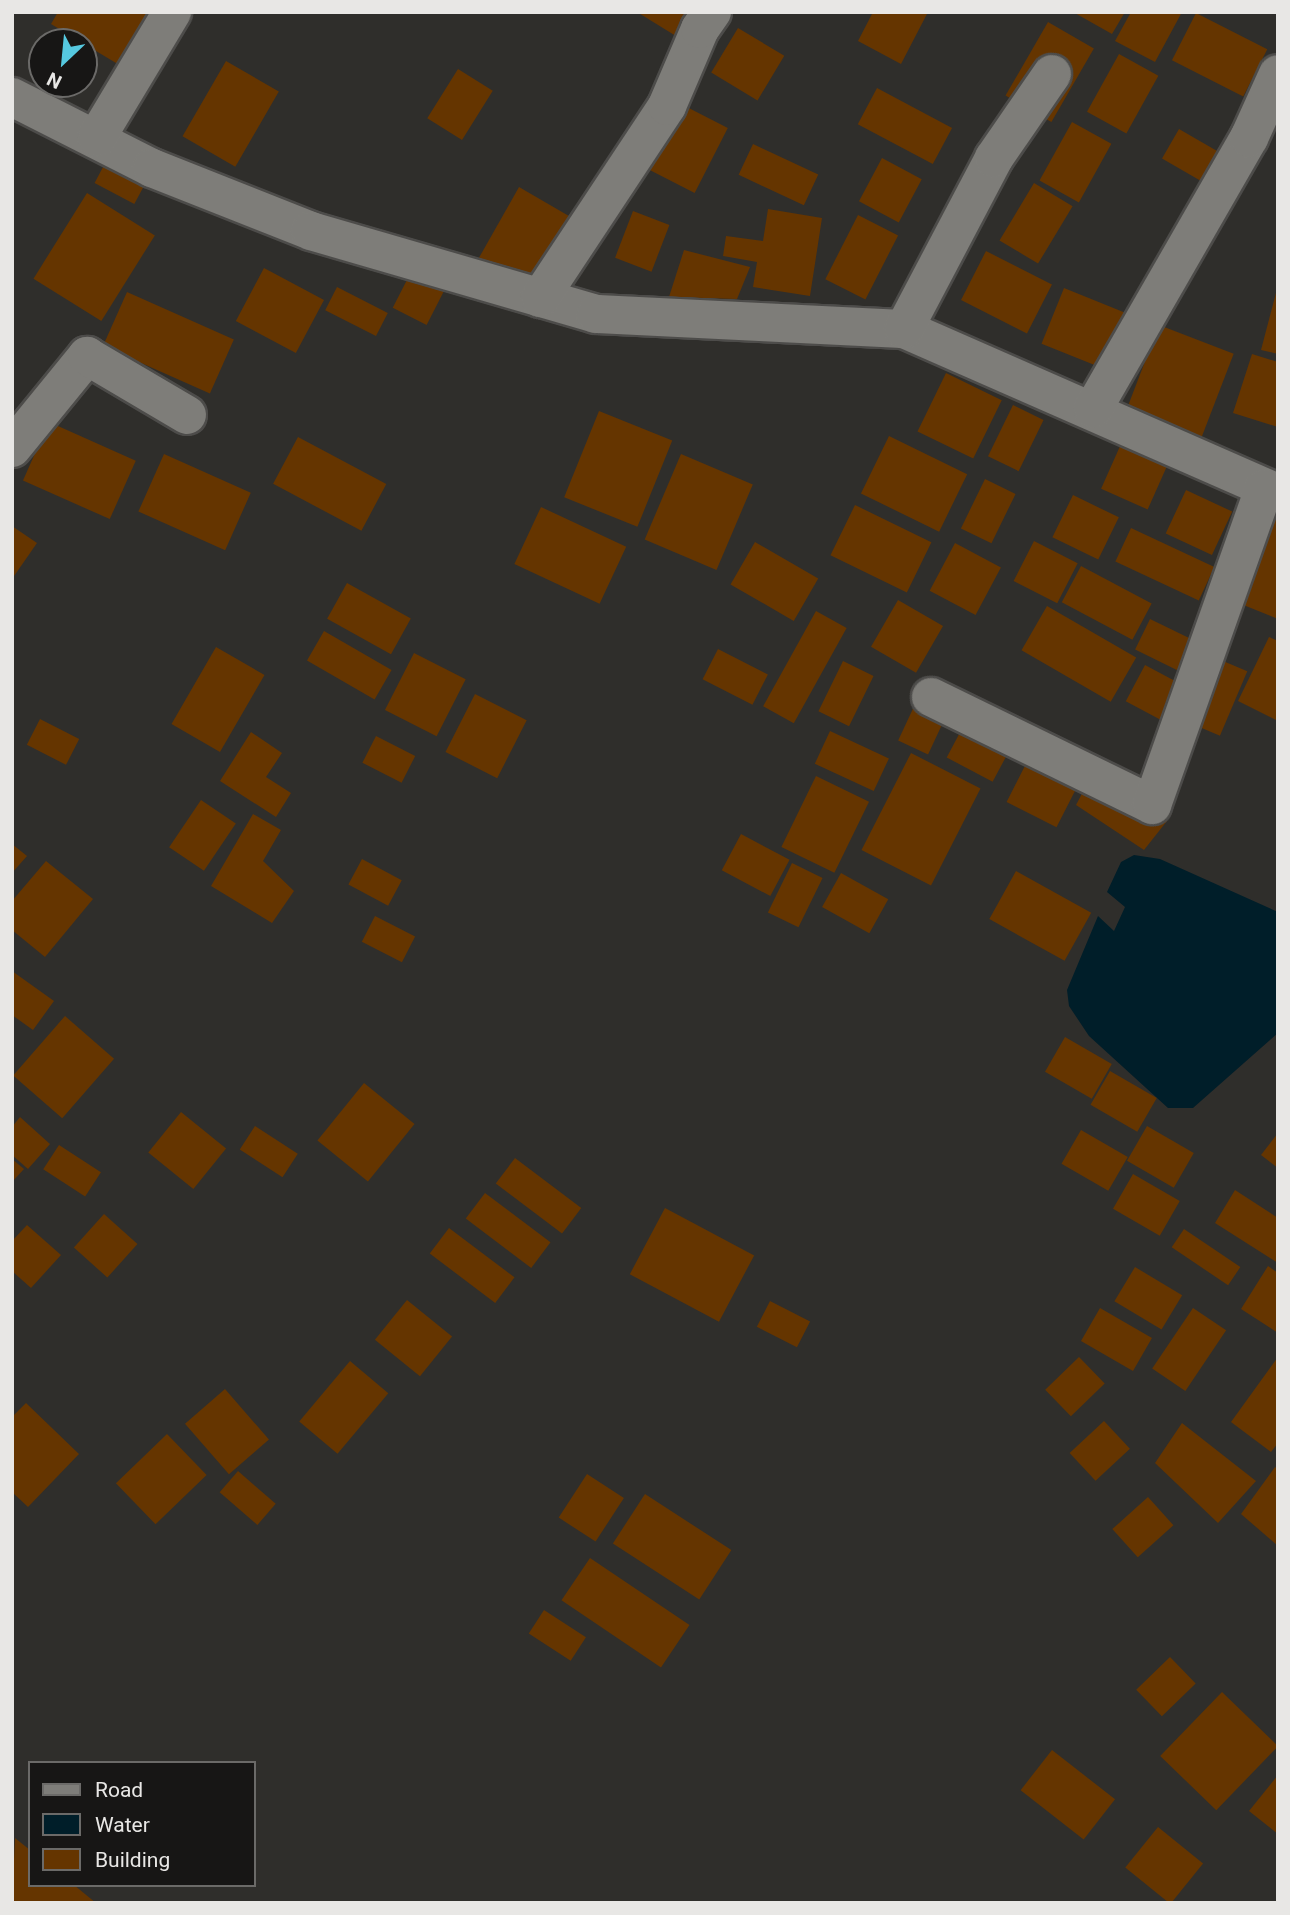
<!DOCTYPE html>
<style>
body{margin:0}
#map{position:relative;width:1290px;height:1915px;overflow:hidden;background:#2f2e2b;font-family:Roboto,sans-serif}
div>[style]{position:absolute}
.water>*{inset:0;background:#001e29}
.building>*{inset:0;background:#653500;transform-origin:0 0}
.roads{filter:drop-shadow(2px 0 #4d4c4a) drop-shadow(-2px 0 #4d4c4a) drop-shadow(0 2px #4d4c4a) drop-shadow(0 -2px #4d4c4a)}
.minor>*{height:38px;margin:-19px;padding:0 19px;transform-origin:19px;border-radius:19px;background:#7e7d79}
span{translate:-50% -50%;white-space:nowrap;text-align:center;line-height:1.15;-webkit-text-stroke:7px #171615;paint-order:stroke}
.frame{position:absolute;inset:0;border:14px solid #e8e7e5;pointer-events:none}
.legend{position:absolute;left:28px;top:1761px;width:228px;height:126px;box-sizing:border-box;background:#171615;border:2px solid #6b6a68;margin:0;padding:9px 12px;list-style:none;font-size:21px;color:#e8e7e5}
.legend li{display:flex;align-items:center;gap:14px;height:35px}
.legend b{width:35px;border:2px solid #6b6a68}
.north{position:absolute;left:28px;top:28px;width:70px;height:70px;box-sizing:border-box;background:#171615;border:2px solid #6b6a68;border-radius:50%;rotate:206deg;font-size:19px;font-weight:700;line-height:28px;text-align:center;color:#e8e7e5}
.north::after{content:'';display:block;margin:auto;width:24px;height:32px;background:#56c9e0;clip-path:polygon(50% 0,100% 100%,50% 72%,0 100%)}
</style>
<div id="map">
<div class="water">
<div style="clip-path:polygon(1134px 855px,1160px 859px,1278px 912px,1278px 1033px,1193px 1108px,1168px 1108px,1089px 1036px,1069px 1006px,1067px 990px,1098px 916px,1114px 931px,1125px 907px,1107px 892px,1121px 862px)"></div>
</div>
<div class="building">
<div style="clip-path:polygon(58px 12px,152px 12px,121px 66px,51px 24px)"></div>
<div style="clip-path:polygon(637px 12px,702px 12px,684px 41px)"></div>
<div style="clip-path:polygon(873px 12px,928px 12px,901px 64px,858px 41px)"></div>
<div style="clip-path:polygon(1073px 12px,1125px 12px,1112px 34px)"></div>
<div style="clip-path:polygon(1131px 12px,1182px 12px,1155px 62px,1115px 41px)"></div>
<div style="left:1196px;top:13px;width:80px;height:53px;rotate:27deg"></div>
<div style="left:1048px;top:22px;width:53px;height:85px;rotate:30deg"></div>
<div style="left:738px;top:28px;width:54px;height:52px;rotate:31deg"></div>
<div style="left:1119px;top:54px;width:45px;height:66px;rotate:29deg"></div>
<div style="left:226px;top:61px;width:61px;height:87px;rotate:30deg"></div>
<div style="left:458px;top:69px;width:41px;height:58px;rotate:32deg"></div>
<div style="left:877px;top:88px;width:85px;height:41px;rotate:28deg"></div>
<div style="left:677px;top:102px;width:57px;height:73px;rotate:27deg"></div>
<div style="left:1072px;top:122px;width:45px;height:67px;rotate:29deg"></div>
<div style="left:1179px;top:129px;width:53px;height:34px;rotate:30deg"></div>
<div style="left:753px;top:144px;width:72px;height:34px;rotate:25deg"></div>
<div style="left:111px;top:152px;width:45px;height:35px;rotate:28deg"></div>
<div style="left:882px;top:158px;width:45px;height:49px;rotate:28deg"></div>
<div style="left:1034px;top:183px;width:45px;height:67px;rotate:31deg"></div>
<div style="clip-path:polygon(519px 187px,581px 223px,523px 287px,476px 263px)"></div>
<div style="left:87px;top:193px;width:80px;height:101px;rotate:32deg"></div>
<div style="clip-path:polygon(768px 209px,822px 218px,810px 296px,753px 287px,757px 262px,723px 256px,726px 236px,763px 241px)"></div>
<div style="left:633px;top:211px;width:39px;height:50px;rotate:21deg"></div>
<div style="left:858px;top:215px;width:45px;height:72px;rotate:27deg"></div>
<div style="clip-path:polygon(684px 250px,750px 267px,737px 299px,669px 297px)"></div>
<div style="left:986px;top:251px;width:74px;height:55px;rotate:27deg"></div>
<div style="left:264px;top:268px;width:68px;height:60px;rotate:28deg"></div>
<div style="left:410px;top:274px;width:38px;height:38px;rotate:27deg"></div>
<div style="left:337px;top:287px;width:57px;height:26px;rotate:27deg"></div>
<div style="left:1064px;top:288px;width:74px;height:60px;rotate:22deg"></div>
<div style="clip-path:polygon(1277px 289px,1278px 289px,1278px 354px,1261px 350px)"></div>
<div style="left:127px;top:292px;width:117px;height:59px;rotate:24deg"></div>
<div style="left:1159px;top:325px;width:80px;height:92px;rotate:21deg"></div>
<div style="clip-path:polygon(1252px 354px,1278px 362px,1278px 427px,1233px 413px)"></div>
<div style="left:946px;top:373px;width:62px;height:65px;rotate:26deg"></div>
<div style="left:1013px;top:405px;width:34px;height:57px;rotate:26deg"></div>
<div style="left:599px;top:411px;width:79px;height:93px;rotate:22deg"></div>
<div style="left:49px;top:422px;width:95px;height:64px;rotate:24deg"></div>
<div style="left:889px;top:436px;width:87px;height:64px;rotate:26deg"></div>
<div style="left:298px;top:437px;width:100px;height:53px;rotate:28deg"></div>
<div style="left:1121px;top:444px;width:51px;height:49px;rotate:24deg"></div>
<div style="left:164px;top:454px;width:95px;height:63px;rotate:24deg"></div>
<div style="left:681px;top:454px;width:78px;height:93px;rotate:23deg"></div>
<div style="left:985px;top:479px;width:34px;height:55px;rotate:26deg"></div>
<div style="left:1186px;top:490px;width:51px;height:48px;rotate:25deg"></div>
<div style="left:1073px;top:495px;width:51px;height:47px;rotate:26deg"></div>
<div style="left:855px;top:505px;width:85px;height:56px;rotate:26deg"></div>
<div style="left:541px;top:507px;width:94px;height:63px;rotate:25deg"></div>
<div style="clip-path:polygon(1274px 510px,1278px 511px,1278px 619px,1236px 602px)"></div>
<div style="clip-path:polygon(12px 526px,37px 543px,12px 579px)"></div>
<div style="left:1131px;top:528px;width:92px;height:37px;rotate:25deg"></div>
<div style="left:1034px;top:541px;width:49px;height:45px;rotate:27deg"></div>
<div style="left:755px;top:542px;width:73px;height:49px;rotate:30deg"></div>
<div style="left:955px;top:543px;width:52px;height:54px;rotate:28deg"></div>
<div style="left:1081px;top:566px;width:80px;height:41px;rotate:28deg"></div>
<div style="left:347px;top:583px;width:73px;height:41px;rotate:29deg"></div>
<div style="left:898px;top:600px;width:52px;height:54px;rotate:30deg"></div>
<div style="left:1047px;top:606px;width:103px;height:51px;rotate:30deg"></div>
<div style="left:816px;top:611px;width:35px;height:109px;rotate:29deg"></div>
<div style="left:1150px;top:619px;width:51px;height:34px;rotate:26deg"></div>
<div style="left:324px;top:631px;width:78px;height:34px;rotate:30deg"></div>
<div style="clip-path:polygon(1269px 637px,1278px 641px,1278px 721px,1238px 701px)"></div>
<div style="left:216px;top:647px;width:56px;height:89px;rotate:30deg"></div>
<div style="left:718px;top:649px;width:56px;height:34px;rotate:27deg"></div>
<div style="left:414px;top:653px;width:58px;height:64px;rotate:27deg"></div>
<div style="left:1216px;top:658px;width:34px;height:70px;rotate:23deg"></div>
<div style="left:843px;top:661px;width:34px;height:56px;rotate:26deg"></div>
<div style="left:1145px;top:665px;width:42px;height:41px;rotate:28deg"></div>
<div style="left:475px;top:694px;width:58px;height:65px;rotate:27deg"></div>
<div style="left:918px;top:698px;width:33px;height:47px;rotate:25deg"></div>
<div style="left:40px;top:719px;width:44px;height:29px;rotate:27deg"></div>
<div style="left:965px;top:723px;width:52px;height:39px;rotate:28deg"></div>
<div style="left:830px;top:731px;width:65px;height:36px;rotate:25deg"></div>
<div style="clip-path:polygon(251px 732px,282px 753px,266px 777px,291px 793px,276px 817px,220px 781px)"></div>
<div style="left:376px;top:736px;width:44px;height:30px;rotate:27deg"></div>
<div style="left:1032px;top:752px;width:56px;height:56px;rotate:27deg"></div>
<div style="left:911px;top:753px;width:78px;height:109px;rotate:27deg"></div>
<div style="left:816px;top:776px;width:59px;height:79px;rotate:26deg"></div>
<div style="clip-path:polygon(1087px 784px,1134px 810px,1167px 821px,1144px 850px,1076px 805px)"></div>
<div style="left:201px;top:800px;width:42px;height:57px;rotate:34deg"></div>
<div style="clip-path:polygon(253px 814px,281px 830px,263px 861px,294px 891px,272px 923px,211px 886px)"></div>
<div style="left:741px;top:834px;width:55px;height:41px;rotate:28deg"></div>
<div style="clip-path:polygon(12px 844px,27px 856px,12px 873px)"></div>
<div style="left:362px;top:859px;width:45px;height:29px;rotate:28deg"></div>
<div style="clip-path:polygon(46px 861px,93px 899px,45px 957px,12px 930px,12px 901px)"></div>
<div style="left:792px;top:863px;width:34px;height:55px;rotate:26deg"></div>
<div style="left:1016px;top:871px;width:86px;height:55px;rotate:29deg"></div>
<div style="left:841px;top:873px;width:54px;height:39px;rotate:29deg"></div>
<div style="left:375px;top:916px;width:45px;height:29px;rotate:27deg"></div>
<div style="clip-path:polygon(12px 971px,54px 1001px,33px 1030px,12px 1015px)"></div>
<div style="left:65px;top:1016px;width:65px;height:79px;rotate:41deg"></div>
<div style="left:1065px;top:1037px;width:54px;height:40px;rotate:30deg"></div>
<div style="left:1110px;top:1071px;width:54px;height:39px;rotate:30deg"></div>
<div style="left:364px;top:1083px;width:65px;height:74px;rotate:39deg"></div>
<div style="left:181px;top:1112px;width:58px;height:52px;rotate:39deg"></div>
<div style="clip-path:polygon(20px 1117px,50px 1144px,28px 1169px,12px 1155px,12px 1127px)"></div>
<div style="left:255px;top:1126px;width:51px;height:28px;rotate:33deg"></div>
<div style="left:1147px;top:1126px;width:54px;height:40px;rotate:30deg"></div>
<div style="left:1081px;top:1130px;width:54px;height:39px;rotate:30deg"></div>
<div style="clip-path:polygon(1278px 1133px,1278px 1168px,1261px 1155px)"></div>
<div style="left:59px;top:1145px;width:50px;height:29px;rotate:33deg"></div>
<div style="left:515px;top:1158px;width:83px;height:32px;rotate:37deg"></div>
<div style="clip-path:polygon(12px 1159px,24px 1169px,12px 1182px)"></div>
<div style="left:1133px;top:1174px;width:54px;height:40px;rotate:30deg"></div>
<div style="clip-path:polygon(1235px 1190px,1278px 1218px,1278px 1263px,1215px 1223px)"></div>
<div style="left:485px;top:1193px;width:82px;height:32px;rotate:37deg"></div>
<div style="left:665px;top:1208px;width:101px;height:75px;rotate:28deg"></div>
<div style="left:104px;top:1214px;width:45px;height:45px;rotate:42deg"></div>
<div style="clip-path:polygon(27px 1225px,61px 1255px,31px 1288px,12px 1271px,12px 1241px)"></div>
<div style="left:449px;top:1228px;width:82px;height:32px;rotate:37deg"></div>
<div style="left:1184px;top:1229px;width:68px;height:22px;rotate:34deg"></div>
<div style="clip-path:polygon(1268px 1266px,1278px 1273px,1278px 1333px,1241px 1309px)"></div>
<div style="left:1135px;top:1267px;width:55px;height:40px;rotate:31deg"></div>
<div style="left:407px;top:1300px;width:58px;height:51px;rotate:39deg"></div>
<div style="left:770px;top:1301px;width:45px;height:29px;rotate:27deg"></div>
<div style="left:1100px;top:1308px;width:60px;height:38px;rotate:30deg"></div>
<div style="left:1193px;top:1308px;width:40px;height:73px;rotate:34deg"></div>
<div style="left:1079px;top:1357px;width:37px;height:47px;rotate:46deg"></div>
<div style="clip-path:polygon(1278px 1357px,1278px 1443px,1271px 1452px,1231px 1422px)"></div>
<div style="left:350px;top:1361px;width:50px;height:79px;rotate:40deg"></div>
<div style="left:225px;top:1389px;width:67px;height:53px;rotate:49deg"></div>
<div style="clip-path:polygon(26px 1403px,79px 1454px,28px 1507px,12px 1492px,12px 1417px)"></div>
<div style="left:1104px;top:1421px;width:38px;height:47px;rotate:47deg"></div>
<div style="clip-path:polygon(1182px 1423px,1256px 1481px,1218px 1523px,1155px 1463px)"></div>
<div style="left:167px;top:1434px;width:57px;height:71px;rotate:46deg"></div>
<div style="clip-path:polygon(1275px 1467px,1278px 1469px,1278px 1546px,1241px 1514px)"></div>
<div style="left:238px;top:1471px;width:50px;height:28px;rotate:41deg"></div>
<div style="left:587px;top:1474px;width:44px;height:52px;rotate:33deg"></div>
<div style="left:645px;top:1494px;width:103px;height:59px;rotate:33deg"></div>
<div style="left:1148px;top:1497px;width:38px;height:48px;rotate:48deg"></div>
<div style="left:590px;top:1558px;width:120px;height:51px;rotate:34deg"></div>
<div style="left:544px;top:1610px;width:50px;height:28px;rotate:33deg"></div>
<div style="left:1170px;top:1657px;width:37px;height:47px;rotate:46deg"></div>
<div style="left:1222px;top:1692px;width:78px;height:89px;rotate:44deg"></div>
<div style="left:1052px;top:1750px;width:80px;height:51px;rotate:38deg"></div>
<div style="clip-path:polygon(1278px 1775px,1278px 1834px,1249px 1811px)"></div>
<div style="left:1158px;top:1827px;width:58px;height:52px;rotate:39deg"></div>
<div style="clip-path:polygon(15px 1838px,30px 1850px,30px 1885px,74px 1885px,96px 1903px,12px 1901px)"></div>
</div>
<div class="roads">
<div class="minor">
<div style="left:12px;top:97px;width:157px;rotate:26.9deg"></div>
<div style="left:152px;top:168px;width:171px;rotate:21.6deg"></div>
<div style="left:311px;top:231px;width:297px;rotate:16.2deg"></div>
<div style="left:596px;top:314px;width:308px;rotate:2.8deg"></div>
<div style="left:904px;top:329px;width:408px;rotate:23.7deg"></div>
<div style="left:97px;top:137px;width:146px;rotate:-59deg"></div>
<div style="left:540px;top:298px;width:230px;rotate:-56.5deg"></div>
<div style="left:667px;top:106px;width:84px;rotate:-66.8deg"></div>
<div style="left:700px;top:29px;width:21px;rotate:-55deg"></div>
<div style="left:904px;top:329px;width:193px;rotate:-62.2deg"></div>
<div style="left:994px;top:158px;width:102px;rotate:-55.4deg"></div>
<div style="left:1093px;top:409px;width:313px;rotate:-60.1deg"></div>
<div style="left:1249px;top:138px;width:70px;rotate:-65.6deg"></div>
<div style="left:12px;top:448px;width:119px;rotate:-50.8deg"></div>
<div style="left:87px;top:356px;width:116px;rotate:30.5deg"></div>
<div style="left:931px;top:697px;width:246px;rotate:26deg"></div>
<div style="left:1152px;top:805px;width:336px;rotate:-70.5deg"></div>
</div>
</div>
<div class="frame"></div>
<ul class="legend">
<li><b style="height:9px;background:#7e7d79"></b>Road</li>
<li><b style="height:19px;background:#001e29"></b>Water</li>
<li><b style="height:19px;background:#653500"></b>Building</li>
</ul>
<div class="north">N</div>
</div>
